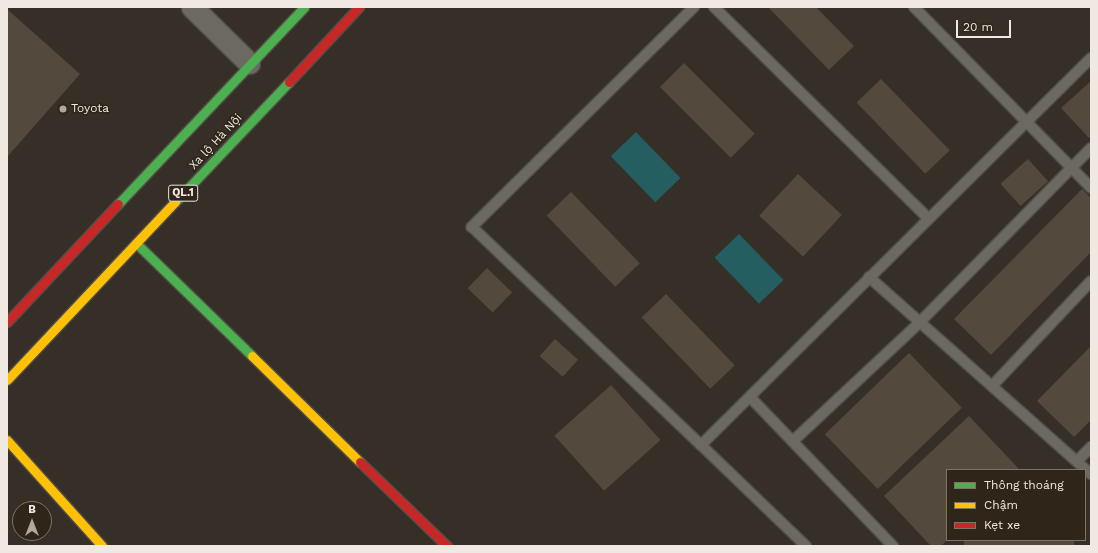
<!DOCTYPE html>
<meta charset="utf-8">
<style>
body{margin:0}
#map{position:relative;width:1098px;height:553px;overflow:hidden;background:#352f28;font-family:"Work Sans",sans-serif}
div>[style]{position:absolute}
.water>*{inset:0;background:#255e61;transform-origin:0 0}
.building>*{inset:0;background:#534a3d;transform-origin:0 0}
.roads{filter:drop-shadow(1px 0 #524e47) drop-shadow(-1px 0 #524e47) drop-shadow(0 1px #524e47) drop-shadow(0 -1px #524e47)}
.lane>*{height:10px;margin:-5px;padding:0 5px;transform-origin:5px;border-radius:5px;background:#6c6862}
.street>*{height:21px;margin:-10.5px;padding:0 10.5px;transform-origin:10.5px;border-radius:10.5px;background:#6c6862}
.fast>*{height:9px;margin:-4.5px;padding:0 4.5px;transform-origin:4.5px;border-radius:4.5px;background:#4caf50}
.slow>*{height:9px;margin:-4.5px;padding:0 4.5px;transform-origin:4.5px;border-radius:4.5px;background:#ffc107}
.jam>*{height:9px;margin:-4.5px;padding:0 4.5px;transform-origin:4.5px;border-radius:4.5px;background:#c62828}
.dots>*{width:11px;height:11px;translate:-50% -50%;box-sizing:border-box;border:2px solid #2f2619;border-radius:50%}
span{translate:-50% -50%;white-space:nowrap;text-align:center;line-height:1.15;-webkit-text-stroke:3px #2f2619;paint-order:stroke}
.shield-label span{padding:1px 3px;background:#2f2619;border:1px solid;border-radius:3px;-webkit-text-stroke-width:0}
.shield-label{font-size:11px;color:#efe9e1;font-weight:700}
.poi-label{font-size:12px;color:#efe9e1}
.left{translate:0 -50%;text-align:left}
.street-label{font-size:12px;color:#efe9e1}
.frame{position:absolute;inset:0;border:8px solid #efe9e1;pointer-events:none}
.legend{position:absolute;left:946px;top:469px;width:140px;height:72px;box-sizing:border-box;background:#2f2619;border:1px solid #7c7469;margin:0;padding:5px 7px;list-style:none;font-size:12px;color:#efe9e1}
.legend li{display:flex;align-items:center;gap:8px;height:20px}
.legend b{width:20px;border:1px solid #7c7469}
.north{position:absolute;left:12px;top:501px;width:40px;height:40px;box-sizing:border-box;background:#2f2619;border:1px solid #7c7469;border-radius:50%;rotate:0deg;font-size:11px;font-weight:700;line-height:16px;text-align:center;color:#efe9e1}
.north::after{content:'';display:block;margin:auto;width:14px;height:18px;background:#aea8a0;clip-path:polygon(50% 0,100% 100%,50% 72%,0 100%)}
.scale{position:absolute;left:956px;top:20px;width:55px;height:18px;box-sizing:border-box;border:2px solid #efe9e1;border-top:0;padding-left:5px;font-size:12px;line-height:14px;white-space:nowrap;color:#efe9e1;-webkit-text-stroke:3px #2f2619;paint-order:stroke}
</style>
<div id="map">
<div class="water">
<div style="left:636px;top:132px;width:64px;height:35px;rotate:46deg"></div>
<div style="left:739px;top:234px;width:64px;height:34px;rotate:46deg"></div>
</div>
<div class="building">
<div style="clip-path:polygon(768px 7px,816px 7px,854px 46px,829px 70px)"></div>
<div style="clip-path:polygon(7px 9px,80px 74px,8px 156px,7px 155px)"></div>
<div style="left:684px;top:63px;width:100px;height:34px;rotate:45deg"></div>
<div style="left:881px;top:79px;width:99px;height:34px;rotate:46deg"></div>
<div style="clip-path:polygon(1091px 81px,1091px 136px,1089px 138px,1061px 108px)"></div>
<div style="left:1028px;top:159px;width:30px;height:37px;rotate:48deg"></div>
<div style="left:798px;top:174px;width:60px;height:57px;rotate:43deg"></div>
<div style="clip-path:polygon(1082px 189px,1091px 198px,1091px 252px,991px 355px,954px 319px)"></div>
<div style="left:571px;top:192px;width:99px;height:34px;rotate:46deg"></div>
<div style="left:487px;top:268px;width:35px;height:28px;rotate:44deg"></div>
<div style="left:666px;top:294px;width:99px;height:34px;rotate:46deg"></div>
<div style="left:555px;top:339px;width:31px;height:23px;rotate:42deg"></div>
<div style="clip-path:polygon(1091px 346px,1091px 420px,1074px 437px,1037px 401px)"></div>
<div style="left:909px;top:353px;width:76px;height:117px;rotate:46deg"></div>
<div style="left:611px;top:385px;width:74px;height:76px;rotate:48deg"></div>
<div style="clip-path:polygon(969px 416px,1020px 470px,947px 470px,947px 540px,941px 546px,931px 546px,884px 496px)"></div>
<div style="left:964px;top:540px;width:110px;height:9px"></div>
</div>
<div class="roads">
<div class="lane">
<div style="left:694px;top:7px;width:313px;rotate:135.3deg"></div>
<div style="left:472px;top:227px;width:316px;rotate:43.6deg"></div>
<div style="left:714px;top:7px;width:301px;rotate:44.6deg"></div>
<div style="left:914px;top:7px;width:253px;rotate:45.6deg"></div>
<div style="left:869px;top:277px;width:297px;rotate:41.6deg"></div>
<div style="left:992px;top:386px;width:144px;rotate:-46.7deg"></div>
<div style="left:750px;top:397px;width:207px;rotate:46.2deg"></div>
<div style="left:793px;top:441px;width:174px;rotate:-43.1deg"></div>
<div style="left:920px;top:322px;width:244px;rotate:-45.5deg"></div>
<div style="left:1077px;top:461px;width:20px;rotate:-45deg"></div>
<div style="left:806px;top:546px;width:146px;rotate:-136.1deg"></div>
<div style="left:701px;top:445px;width:549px;rotate:-44.78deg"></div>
</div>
<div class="street">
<div style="left:192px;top:7px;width:80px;rotate:44.5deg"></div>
</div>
<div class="fast">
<div style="left:175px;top:202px;width:166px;rotate:-46.5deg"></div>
<div style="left:118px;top:204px;width:271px;rotate:-46.6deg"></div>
<div style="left:136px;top:243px;width:162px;rotate:44.2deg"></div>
</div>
<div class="slow">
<div style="left:252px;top:356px;width:151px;rotate:44.5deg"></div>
<div style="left:7px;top:380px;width:245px;rotate:-46.7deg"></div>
<div style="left:7px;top:440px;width:142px;rotate:48.1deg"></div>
</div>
<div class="jam">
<div style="left:289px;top:82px;width:103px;rotate:-47deg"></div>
<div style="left:7px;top:322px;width:162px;rotate:-46.8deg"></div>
<div style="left:360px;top:462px;width:121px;rotate:44deg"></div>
</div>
</div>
<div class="dots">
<div style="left:63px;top:109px;background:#aea8a0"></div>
</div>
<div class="shield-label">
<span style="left:183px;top:193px">QL.1</span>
</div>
<div class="poi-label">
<span class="left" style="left:71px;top:109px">Toyota</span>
</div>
<div class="street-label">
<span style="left:216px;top:142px;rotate:-47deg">Xa lộ Hà Nội</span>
</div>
<div class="frame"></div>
<ul class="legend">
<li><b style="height:5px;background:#4caf50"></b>Thông thoáng</li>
<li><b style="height:5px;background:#ffc107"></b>Chậm</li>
<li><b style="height:5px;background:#c62828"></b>Kẹt xe</li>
</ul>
<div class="north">B</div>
<div class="scale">20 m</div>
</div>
